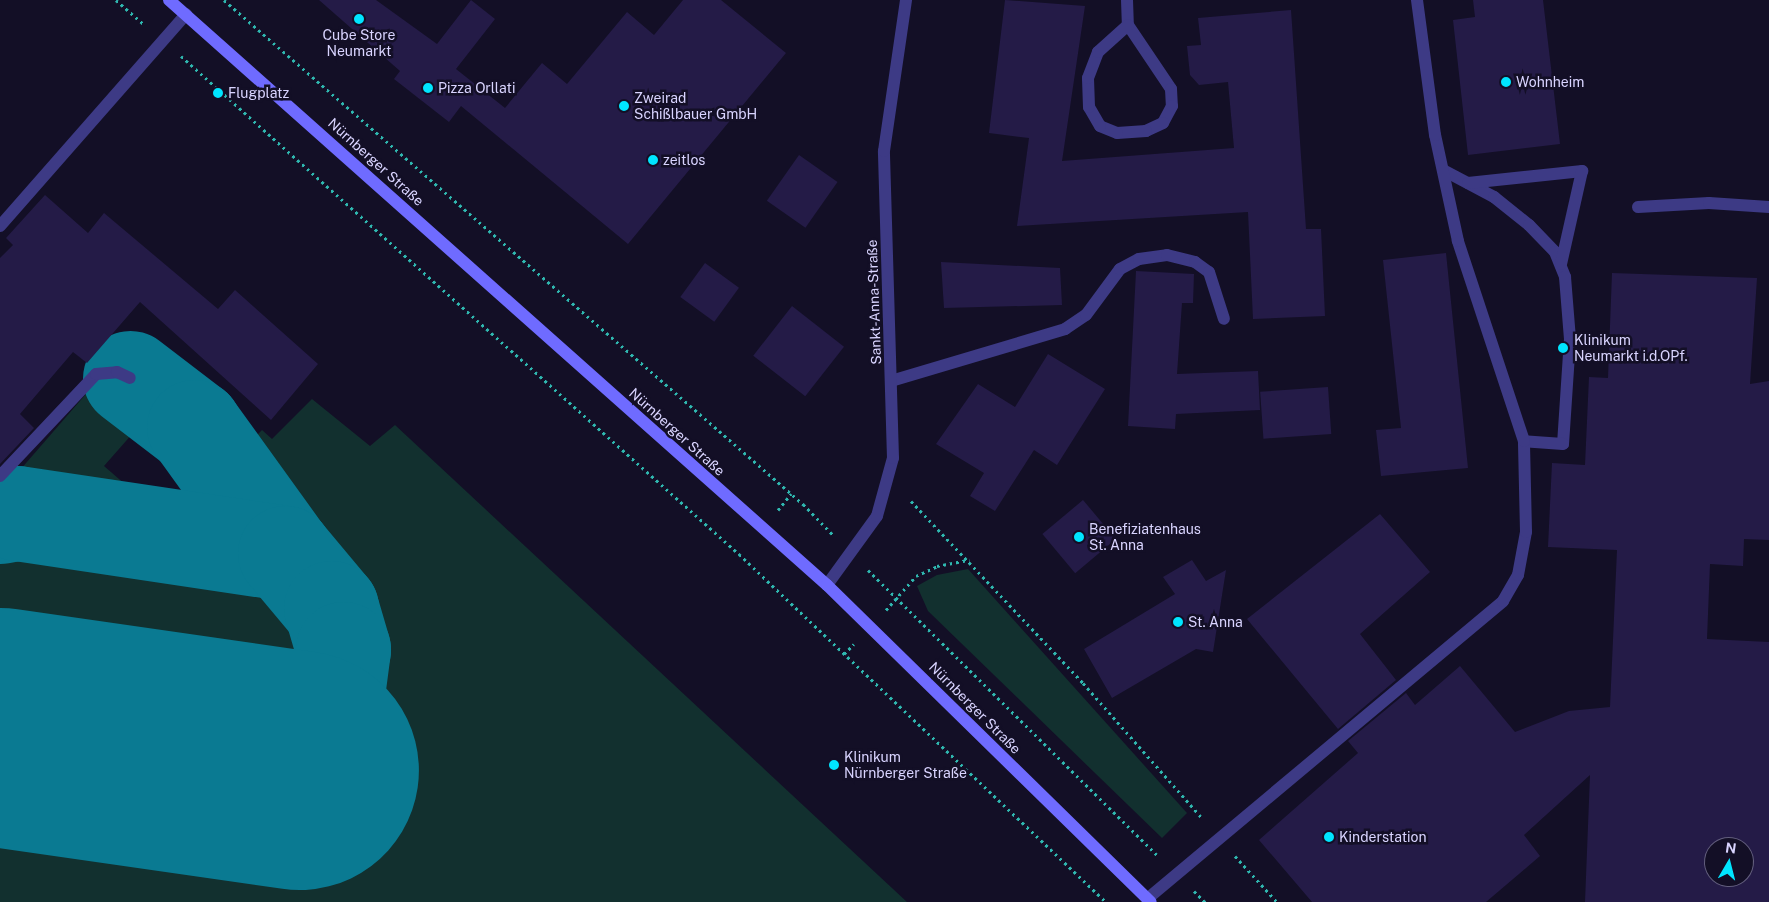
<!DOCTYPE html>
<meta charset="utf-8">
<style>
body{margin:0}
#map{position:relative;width:1769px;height:902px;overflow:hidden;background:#130f26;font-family:"Public Sans",sans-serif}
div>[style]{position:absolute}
.green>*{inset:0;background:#12302f}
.taxiway>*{height:95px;margin:-47.5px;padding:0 47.5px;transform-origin:47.5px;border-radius:47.5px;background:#0a7a92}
.runway>*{height:239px;margin:-119.5px;padding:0 119.5px;transform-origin:119.5px;border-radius:119.5px;background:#0a7a92}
.building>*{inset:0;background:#241b47;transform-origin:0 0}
.path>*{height:3px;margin-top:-1.5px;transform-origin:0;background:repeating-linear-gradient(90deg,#2fb8b0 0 2.5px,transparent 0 6.5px)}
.lane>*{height:12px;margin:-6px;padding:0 6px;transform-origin:6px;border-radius:6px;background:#3d3a85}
.street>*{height:12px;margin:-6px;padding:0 6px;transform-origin:6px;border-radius:6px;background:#3d3a85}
.secondary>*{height:12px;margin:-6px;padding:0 6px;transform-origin:6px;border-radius:6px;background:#6f6bff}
.dots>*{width:14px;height:14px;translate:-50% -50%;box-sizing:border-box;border:2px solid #130f26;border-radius:50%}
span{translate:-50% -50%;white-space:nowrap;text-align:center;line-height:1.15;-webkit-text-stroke:5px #130f26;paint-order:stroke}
.poi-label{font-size:14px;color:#d9d4ff}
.left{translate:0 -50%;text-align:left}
.street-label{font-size:14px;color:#d9d4ff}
.north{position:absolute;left:1704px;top:837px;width:50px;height:50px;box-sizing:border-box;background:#130f26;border:1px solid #625e7d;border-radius:50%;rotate:8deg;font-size:14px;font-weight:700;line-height:20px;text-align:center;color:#d9d4ff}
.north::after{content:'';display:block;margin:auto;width:18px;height:22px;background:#00e5ff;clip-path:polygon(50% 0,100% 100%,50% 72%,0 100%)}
</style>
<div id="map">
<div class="green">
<div style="clip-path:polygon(99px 379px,148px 416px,104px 466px,164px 518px,208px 470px,257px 533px,0 493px)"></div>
<div style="clip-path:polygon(312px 399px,370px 446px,395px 425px,907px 902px,0 902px,0 756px,334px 807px,352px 682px,354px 627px,337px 597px,233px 460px,262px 430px,272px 439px)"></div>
<div style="clip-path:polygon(17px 533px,82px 536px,206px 553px,272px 567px,287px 575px,305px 592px,318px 614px,331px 650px,323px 716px,315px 730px,303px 738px,283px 741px,246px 738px,0 697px,0 538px)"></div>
<div style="clip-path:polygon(968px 569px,1187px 813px,1162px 838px,928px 611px,917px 586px,937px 575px)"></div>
</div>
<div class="taxiway">
<div style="left:130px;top:378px;width:81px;rotate:37.4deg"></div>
<div style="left:194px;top:427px;width:155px;rotate:54.2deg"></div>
<div style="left:0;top:516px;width:17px;rotate:-10deg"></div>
<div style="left:17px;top:513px;width:271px;rotate:8.5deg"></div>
<div style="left:285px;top:553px;width:72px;rotate:50.1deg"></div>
<div style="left:331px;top:608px;width:43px;rotate:73.7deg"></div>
<div style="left:343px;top:649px;width:85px;rotate:97.5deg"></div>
<div style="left:332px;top:733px;width:35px;rotate:123deg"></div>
<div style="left:313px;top:762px;width:16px;rotate:150deg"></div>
</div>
<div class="runway">
<div style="left:0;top:727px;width:302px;rotate:8.2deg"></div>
</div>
<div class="building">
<div style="clip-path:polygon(319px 0,376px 0,437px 44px,471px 0,495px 19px,456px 69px,505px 108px,542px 63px,567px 84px,627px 12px,654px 35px,683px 0,721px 0,786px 53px,628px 244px,461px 106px,449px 122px,394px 79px,400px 71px)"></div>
<div style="clip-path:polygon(1005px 0,1085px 6px,1062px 161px,1234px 148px,1228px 82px,1199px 85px,1190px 75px,1187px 46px,1201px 45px,1198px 18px,1291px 10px,1306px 229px,1321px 229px,1325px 316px,1253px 319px,1248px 212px,1017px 226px,1029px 138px,989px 133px)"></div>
<div style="clip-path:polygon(1473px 0,1543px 0,1560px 144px,1468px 155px,1453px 20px,1475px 17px)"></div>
<div style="left:799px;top:155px;width:47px;height:56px;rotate:35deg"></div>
<div style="clip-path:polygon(45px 195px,88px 233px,104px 213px,218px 309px,235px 290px,318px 364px,271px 420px,140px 302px,87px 363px,73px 352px,20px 414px,34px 428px,0 464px,0 258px,13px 245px,6px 238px)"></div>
<div style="clip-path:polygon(1446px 253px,1468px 468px,1381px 476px,1376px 430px,1401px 428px,1383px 260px)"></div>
<div style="clip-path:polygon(941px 262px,1060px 268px,1062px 305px,944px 308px)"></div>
<div style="left:705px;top:263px;width:42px;height:42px;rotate:36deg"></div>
<div style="clip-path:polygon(1136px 271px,1194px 274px,1193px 303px,1182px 303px,1177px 374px,1258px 371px,1260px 410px,1176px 414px,1175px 429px,1128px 426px)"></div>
<div style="clip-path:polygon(evenodd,1612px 273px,1757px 278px,1750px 384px,1769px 381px,1769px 540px,1744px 539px,1743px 566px,1710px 564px,1707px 639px,1769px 642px,1769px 902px,1585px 902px,1590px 775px,1524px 835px,1540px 856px,1486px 902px,1312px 902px,1259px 840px,1358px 753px,1348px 741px,1406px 693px,1415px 705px,1460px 666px,1515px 732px,1569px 711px,1610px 707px,1617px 550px,1548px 547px,1552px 463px,1585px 465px,1589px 377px,1608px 378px,1612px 273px,1714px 847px,1744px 847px,1744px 877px,1714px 877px,1714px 847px)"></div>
<div style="left:792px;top:306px;width:66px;height:63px;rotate:38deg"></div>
<div style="clip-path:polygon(1048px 354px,1105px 389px,1057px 465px,1034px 450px,995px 511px,970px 496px,984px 473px,936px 444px,978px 384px,1015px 407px)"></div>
<div style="left:1328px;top:387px;width:47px;height:68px;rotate:86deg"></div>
<div style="left:1083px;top:500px;width:51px;height:53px;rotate:50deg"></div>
<div style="clip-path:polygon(1380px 514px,1430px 572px,1360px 634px,1396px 680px,1338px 729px,1247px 619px)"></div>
<div style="clip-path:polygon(1192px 560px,1206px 581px,1226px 570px,1213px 652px,1196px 649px,1112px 698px,1084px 649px,1175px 594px,1163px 577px)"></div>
</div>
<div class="path">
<div style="left:116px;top:0;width:37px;rotate:41deg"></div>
<div style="left:224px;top:0;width:768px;rotate:41.04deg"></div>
<div style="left:803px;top:504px;width:45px;rotate:45.9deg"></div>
<div style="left:181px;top:56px;width:748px;rotate:41.75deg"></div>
<div style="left:739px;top:554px;width:506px;rotate:43.48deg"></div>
<div style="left:911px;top:501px;width:250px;rotate:46.6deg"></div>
<div style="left:1083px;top:683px;width:181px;rotate:48.6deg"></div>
<div style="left:778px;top:510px;width:21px;rotate:-51deg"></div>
<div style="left:868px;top:570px;width:409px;rotate:44.6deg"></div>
<div style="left:886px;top:610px;width:45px;rotate:-48.6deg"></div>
<div style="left:916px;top:576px;width:23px;rotate:-25deg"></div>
<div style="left:937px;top:566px;width:33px;rotate:-11deg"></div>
<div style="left:844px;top:654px;width:14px;rotate:-45deg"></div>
<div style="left:1235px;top:856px;width:62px;rotate:47.6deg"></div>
<div style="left:1194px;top:891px;width:16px;rotate:45deg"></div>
</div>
<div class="lane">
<div style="left:1127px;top:0;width:25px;rotate:88deg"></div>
<div style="left:1128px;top:25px;width:77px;rotate:56.1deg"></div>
<div style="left:1171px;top:89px;width:17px;rotate:87deg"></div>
<div style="left:1172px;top:106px;width:19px;rotate:118deg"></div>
<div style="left:1163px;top:123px;width:19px;rotate:155deg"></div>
<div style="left:1146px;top:131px;width:29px;rotate:176deg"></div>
<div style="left:1117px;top:133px;width:18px;rotate:-158deg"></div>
<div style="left:1100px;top:126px;width:22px;rotate:-120deg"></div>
<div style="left:1089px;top:107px;width:29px;rotate:-92deg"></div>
<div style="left:1088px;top:78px;width:28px;rotate:-69deg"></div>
<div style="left:1098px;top:52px;width:40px;rotate:-42deg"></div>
<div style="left:1443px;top:170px;width:58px;rotate:27.9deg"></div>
<div style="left:1494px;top:197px;width:45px;rotate:38.7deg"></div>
<div style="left:1529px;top:225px;width:37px;rotate:46deg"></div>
<div style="left:1555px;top:252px;width:27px;rotate:68deg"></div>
<div style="left:1565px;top:277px;width:62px;rotate:85.4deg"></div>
<div style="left:1570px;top:339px;width:105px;rotate:93.8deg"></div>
<div style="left:1563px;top:444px;width:39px;rotate:-176deg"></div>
<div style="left:1468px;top:183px;width:115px;rotate:-6deg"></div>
<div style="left:1582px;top:171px;width:95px;rotate:102.7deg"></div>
<div style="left:1638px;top:207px;width:71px;rotate:-3.2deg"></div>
<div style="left:1709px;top:203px;width:60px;rotate:3.8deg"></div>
<div style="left:0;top:226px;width:282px;rotate:-48.7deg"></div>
<div style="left:891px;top:381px;width:182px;rotate:-16.6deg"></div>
<div style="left:1065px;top:329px;width:25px;rotate:-34deg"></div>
<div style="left:1086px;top:315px;width:57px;rotate:-53.5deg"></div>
<div style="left:1120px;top:269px;width:21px;rotate:-28deg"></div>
<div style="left:1139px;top:259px;width:28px;rotate:-8deg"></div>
<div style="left:1167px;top:255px;width:29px;rotate:14deg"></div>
<div style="left:1195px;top:262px;width:17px;rotate:36deg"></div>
<div style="left:1209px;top:272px;width:49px;rotate:72.3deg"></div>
<div style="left:0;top:476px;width:140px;rotate:-46.7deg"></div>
<div style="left:96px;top:374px;width:21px;rotate:-5deg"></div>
<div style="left:117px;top:372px;width:14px;rotate:25deg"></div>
<div style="left:1147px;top:899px;width:464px;rotate:-39.9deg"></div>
<div style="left:1503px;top:601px;width:30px;rotate:-60deg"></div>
<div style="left:1518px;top:575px;width:44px;rotate:-79.5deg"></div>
<div style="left:1526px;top:532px;width:91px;rotate:-91.3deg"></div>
<div style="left:1524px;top:441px;width:211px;rotate:-108.3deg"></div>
<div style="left:1458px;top:241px;width:108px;rotate:-102.2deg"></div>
<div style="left:1435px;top:135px;width:136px;rotate:-97.6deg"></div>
</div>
<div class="street">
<div style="left:827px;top:585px;width:85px;rotate:-54.1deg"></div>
<div style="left:877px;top:516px;width:60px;rotate:-74.6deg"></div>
<div style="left:893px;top:458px;width:307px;rotate:-91.7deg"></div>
<div style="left:884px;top:151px;width:153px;rotate:-81.7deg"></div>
</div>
<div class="secondary">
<div style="left:169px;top:0;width:880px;rotate:41.64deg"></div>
<div style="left:827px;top:585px;width:453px;rotate:44.4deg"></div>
</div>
<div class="dots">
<div style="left:359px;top:19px;background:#00e5ff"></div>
<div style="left:1506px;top:82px;background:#00e5ff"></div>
<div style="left:428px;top:88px;background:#00e5ff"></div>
<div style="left:218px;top:93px;background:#00e5ff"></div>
<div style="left:624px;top:106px;background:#00e5ff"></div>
<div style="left:653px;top:160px;background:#00e5ff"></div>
<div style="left:1563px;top:348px;background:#00e5ff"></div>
<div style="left:1079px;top:537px;background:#00e5ff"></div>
<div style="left:1178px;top:622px;background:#00e5ff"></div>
<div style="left:834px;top:765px;background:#00e5ff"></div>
<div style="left:1329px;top:837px;background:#00e5ff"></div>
</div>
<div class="poi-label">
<span style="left:359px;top:43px">Cube Store<br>Neumarkt</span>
<span class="left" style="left:1516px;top:82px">Wohnheim</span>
<span class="left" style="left:438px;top:88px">Pizza Orllati</span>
<span class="left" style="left:228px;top:93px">Flugplatz</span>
<span class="left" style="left:634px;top:106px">Zweirad<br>Schißlbauer GmbH</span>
<span class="left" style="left:663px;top:160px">zeitlos</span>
<span class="left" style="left:1574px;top:348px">Klinikum<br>Neumarkt i.d.OPf.</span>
<span class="left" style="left:1089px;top:537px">Benefiziatenhaus<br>St. Anna</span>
<span class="left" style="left:1188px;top:622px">St. Anna</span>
<span class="left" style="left:844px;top:765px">Klinikum<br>Nürnberger Straße</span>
<span class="left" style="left:1339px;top:837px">Kinderstation</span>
</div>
<div class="street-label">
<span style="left:376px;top:162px;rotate:42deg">Nürnberger Straße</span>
<span style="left:874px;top:302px;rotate:-92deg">Sankt-Anna-Straße</span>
<span style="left:677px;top:432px;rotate:42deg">Nürnberger Straße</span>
<span style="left:975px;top:708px;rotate:45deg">Nürnberger Straße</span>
</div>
<div class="north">N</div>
</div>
